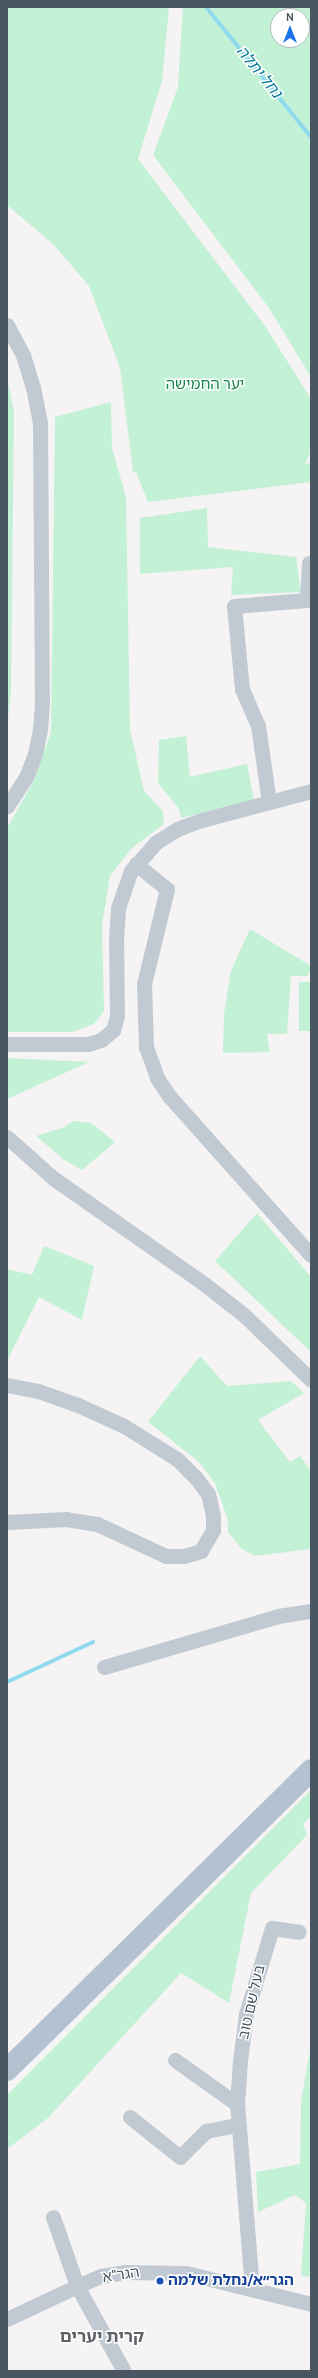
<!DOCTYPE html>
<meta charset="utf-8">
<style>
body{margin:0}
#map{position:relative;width:318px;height:2378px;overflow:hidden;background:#f5f3f3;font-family:Cabin,"Noto Sans Hebrew",sans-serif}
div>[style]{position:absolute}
.green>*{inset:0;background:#c3f1d5;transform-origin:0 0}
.stream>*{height:4px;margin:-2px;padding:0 2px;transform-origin:2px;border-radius:2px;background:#90daee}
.street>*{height:15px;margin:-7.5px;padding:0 7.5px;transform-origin:7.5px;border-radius:7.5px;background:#c1cad2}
.primary>*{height:22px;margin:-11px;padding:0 11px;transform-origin:11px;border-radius:11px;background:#b3c2d1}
.dots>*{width:11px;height:11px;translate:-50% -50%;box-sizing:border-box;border:2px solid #fff;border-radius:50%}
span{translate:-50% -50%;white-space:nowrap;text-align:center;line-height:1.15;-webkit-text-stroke:3px #fff;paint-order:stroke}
.park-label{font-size:15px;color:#17864f}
.street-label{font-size:15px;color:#4a5661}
.transit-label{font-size:15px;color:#164399;font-weight:700}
.left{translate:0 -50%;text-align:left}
.water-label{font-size:16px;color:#0c7c9b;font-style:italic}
.quarter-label{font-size:17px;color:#5f6368;font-weight:700}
.frame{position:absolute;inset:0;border:8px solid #4a5661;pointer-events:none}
.north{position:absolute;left:270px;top:8px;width:40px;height:40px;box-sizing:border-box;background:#fff;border:1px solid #b7bbc0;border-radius:50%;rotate:0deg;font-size:11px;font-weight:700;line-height:16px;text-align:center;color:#4a5661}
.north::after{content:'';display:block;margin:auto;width:14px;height:18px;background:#1a73e8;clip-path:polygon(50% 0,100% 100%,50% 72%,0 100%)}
</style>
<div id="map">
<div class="green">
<div style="clip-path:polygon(7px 7px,169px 7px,162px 81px,138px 159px,265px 326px,311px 399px,311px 451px,305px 464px,311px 463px,311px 482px,148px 502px,136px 472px,133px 472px,120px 368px,89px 286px,54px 245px,7px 205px)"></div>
<div style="clip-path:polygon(evenodd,183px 7px,311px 7px,311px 377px,269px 308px,153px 155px,178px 87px,183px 7px,278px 16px,302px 16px,302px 40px,278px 40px,278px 16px)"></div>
<div style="clip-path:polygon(7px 378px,14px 411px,11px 691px,7px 728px)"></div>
<div style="clip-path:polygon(111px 402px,112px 448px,126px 497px,130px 729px,144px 791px,163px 811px,164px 824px,132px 848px,110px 876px,102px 925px,104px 1011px,94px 1024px,72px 1032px,7px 1032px,7px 828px,33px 782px,51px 732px,55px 417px)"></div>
<div style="clip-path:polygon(207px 508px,208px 547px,296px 557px,301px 592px,231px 595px,233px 567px,140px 574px,140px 518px)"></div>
<div style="clip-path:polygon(186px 736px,190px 777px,247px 764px,254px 800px,181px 818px,179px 809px,158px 783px,159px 740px)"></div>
<div style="clip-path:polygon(250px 929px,311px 966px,311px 970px,307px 976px,291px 976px,287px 1034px,267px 1034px,270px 1052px,223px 1053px,224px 1014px,231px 971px)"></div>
<div style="left:299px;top:982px;width:12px;height:49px"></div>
<div style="clip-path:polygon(7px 1058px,89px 1062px,7px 1099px)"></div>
<div style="clip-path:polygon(73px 1121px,91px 1123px,115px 1142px,82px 1170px,63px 1159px,36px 1136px,65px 1127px)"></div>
<div style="clip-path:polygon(257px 1213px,311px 1277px,311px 1352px,215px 1261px)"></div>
<div style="clip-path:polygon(44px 1246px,94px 1266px,82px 1320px,39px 1297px,7px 1361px,7px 1269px,32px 1275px)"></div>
<div style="clip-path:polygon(200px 1356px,227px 1386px,291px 1381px,304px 1393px,258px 1420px,290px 1462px,300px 1456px,311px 1471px,311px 1549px,255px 1556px,242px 1549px,228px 1532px,228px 1520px,215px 1483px,198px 1461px,148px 1422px)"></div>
<div style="clip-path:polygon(311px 1790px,311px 1816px,303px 1824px,307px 1835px,251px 1893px,229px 2003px,181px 1973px,48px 2118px,7px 2149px,7px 2095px)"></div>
<div style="clip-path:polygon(310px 2051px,311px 2052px,311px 2277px,301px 2276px,306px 2203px,295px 2195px,258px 2212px,256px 2172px,300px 2164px,301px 2101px)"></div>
</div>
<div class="stream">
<div style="left:206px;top:7px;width:167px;rotate:51.1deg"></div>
<div style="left:7px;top:1682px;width:95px;rotate:-24.9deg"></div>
</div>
<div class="street">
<div style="left:7px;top:325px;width:34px;rotate:62deg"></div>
<div style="left:23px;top:355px;width:34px;rotate:73deg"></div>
<div style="left:33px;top:387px;width:37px;rotate:79deg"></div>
<div style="left:40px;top:423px;width:279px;rotate:89.6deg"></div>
<div style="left:42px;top:702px;width:27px;rotate:94deg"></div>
<div style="left:40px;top:729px;width:25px;rotate:101deg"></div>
<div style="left:35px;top:754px;width:25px;rotate:111deg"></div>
<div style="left:26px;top:777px;width:35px;rotate:123deg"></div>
<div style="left:269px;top:802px;width:77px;rotate:-98.2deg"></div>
<div style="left:258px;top:726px;width:40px;rotate:-113.4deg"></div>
<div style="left:242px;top:689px;width:83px;rotate:-95.5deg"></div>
<div style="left:234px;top:606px;width:73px;rotate:-4.7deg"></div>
<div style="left:307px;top:600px;width:37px;rotate:-87deg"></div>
<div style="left:136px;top:864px;width:40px;rotate:39deg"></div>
<div style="left:167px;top:889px;width:98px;rotate:103.6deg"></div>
<div style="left:144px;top:984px;width:63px;rotate:88.2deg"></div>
<div style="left:146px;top:1047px;width:33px;rotate:70deg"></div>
<div style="left:157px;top:1078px;width:23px;rotate:56deg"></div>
<div style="left:170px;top:1097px;width:212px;rotate:48.3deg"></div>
<div style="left:7px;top:1044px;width:81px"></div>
<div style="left:88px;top:1044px;width:14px;rotate:-17deg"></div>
<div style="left:101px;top:1040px;width:16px;rotate:-40deg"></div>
<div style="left:113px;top:1030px;width:15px;rotate:-74deg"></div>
<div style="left:117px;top:1016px;width:77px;rotate:-90.7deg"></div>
<div style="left:116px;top:939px;width:31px;rotate:-86deg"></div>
<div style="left:118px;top:908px;width:39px;rotate:-71deg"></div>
<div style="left:131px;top:871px;width:37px;rotate:-49deg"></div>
<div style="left:155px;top:843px;width:26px;rotate:-32deg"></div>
<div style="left:177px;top:829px;width:27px;rotate:-20deg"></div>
<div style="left:202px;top:820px;width:113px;rotate:-14.9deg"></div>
<div style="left:7px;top:1137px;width:62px;rotate:41.7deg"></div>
<div style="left:53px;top:1178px;width:183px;rotate:35deg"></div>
<div style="left:203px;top:1283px;width:52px;rotate:38deg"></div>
<div style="left:244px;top:1315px;width:93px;rotate:44.1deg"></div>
<div style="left:7px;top:1385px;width:32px;rotate:11deg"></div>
<div style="left:38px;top:1391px;width:42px;rotate:19.3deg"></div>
<div style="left:78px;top:1405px;width:51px;rotate:24.5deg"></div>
<div style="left:124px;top:1426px;width:62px;rotate:31.9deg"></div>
<div style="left:177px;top:1459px;width:27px;rotate:45deg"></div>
<div style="left:196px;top:1478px;width:20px;rotate:53deg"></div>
<div style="left:208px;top:1494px;width:23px;rotate:77deg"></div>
<div style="left:213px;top:1516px;width:14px;rotate:90deg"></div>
<div style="left:213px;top:1530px;width:24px;rotate:120deg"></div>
<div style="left:201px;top:1551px;width:18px;rotate:164deg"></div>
<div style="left:184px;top:1556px;width:18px;rotate:180deg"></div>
<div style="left:166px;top:1556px;width:76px;rotate:-155.1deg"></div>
<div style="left:97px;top:1524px;width:30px;rotate:-171deg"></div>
<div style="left:67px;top:1519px;width:60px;rotate:177.1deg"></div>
<div style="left:104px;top:1667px;width:181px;rotate:-16.3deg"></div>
<div style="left:278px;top:1616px;width:33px;rotate:-9deg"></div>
<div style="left:175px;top:2060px;width:76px;rotate:35.4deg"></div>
<div style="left:130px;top:2117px;width:64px;rotate:38.7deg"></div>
<div style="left:180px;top:2157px;width:37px;rotate:-45deg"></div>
<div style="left:206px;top:2131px;width:33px;rotate:-11deg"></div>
<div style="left:53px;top:2217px;width:73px;rotate:70.8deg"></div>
<div style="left:77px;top:2286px;width:97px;rotate:61.1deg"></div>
<div style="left:252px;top:2289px;width:186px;rotate:-94.6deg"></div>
<div style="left:237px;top:2104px;width:43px;rotate:-86deg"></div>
<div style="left:240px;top:2061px;width:47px;rotate:-82.7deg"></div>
<div style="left:246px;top:2014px;width:90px;rotate:-73.2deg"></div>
<div style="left:272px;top:1928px;width:27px;rotate:8deg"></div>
<div style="left:7px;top:2319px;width:77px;rotate:-25.2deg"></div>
<div style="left:77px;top:2286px;width:26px;rotate:-23deg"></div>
<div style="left:101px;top:2276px;width:24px;rotate:-9deg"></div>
<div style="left:125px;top:2272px;width:61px;rotate:0.9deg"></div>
<div style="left:186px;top:2273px;width:129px;rotate:13.9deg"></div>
</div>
<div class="primary">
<div style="left:7px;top:2070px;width:427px;rotate:-44.6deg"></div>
</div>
<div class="dots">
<div style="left:160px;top:2281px;background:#1a4fb4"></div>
</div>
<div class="park-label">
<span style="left:205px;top:385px">יער החמישה</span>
</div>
<div class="street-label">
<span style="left:252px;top:2002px;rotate:-77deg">בעל שם טוב</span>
<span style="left:121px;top:2275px;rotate:-9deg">הגר"א</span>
</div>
<div class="transit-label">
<span class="left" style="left:168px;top:2281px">הגר״א/נחלת שלמה</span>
</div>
<div class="water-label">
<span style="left:259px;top:72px;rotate:51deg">נחל יתלה</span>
</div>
<div class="quarter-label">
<span style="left:102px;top:2337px">קרית יערים</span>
</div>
<div class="frame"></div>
<div class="north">N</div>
</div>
